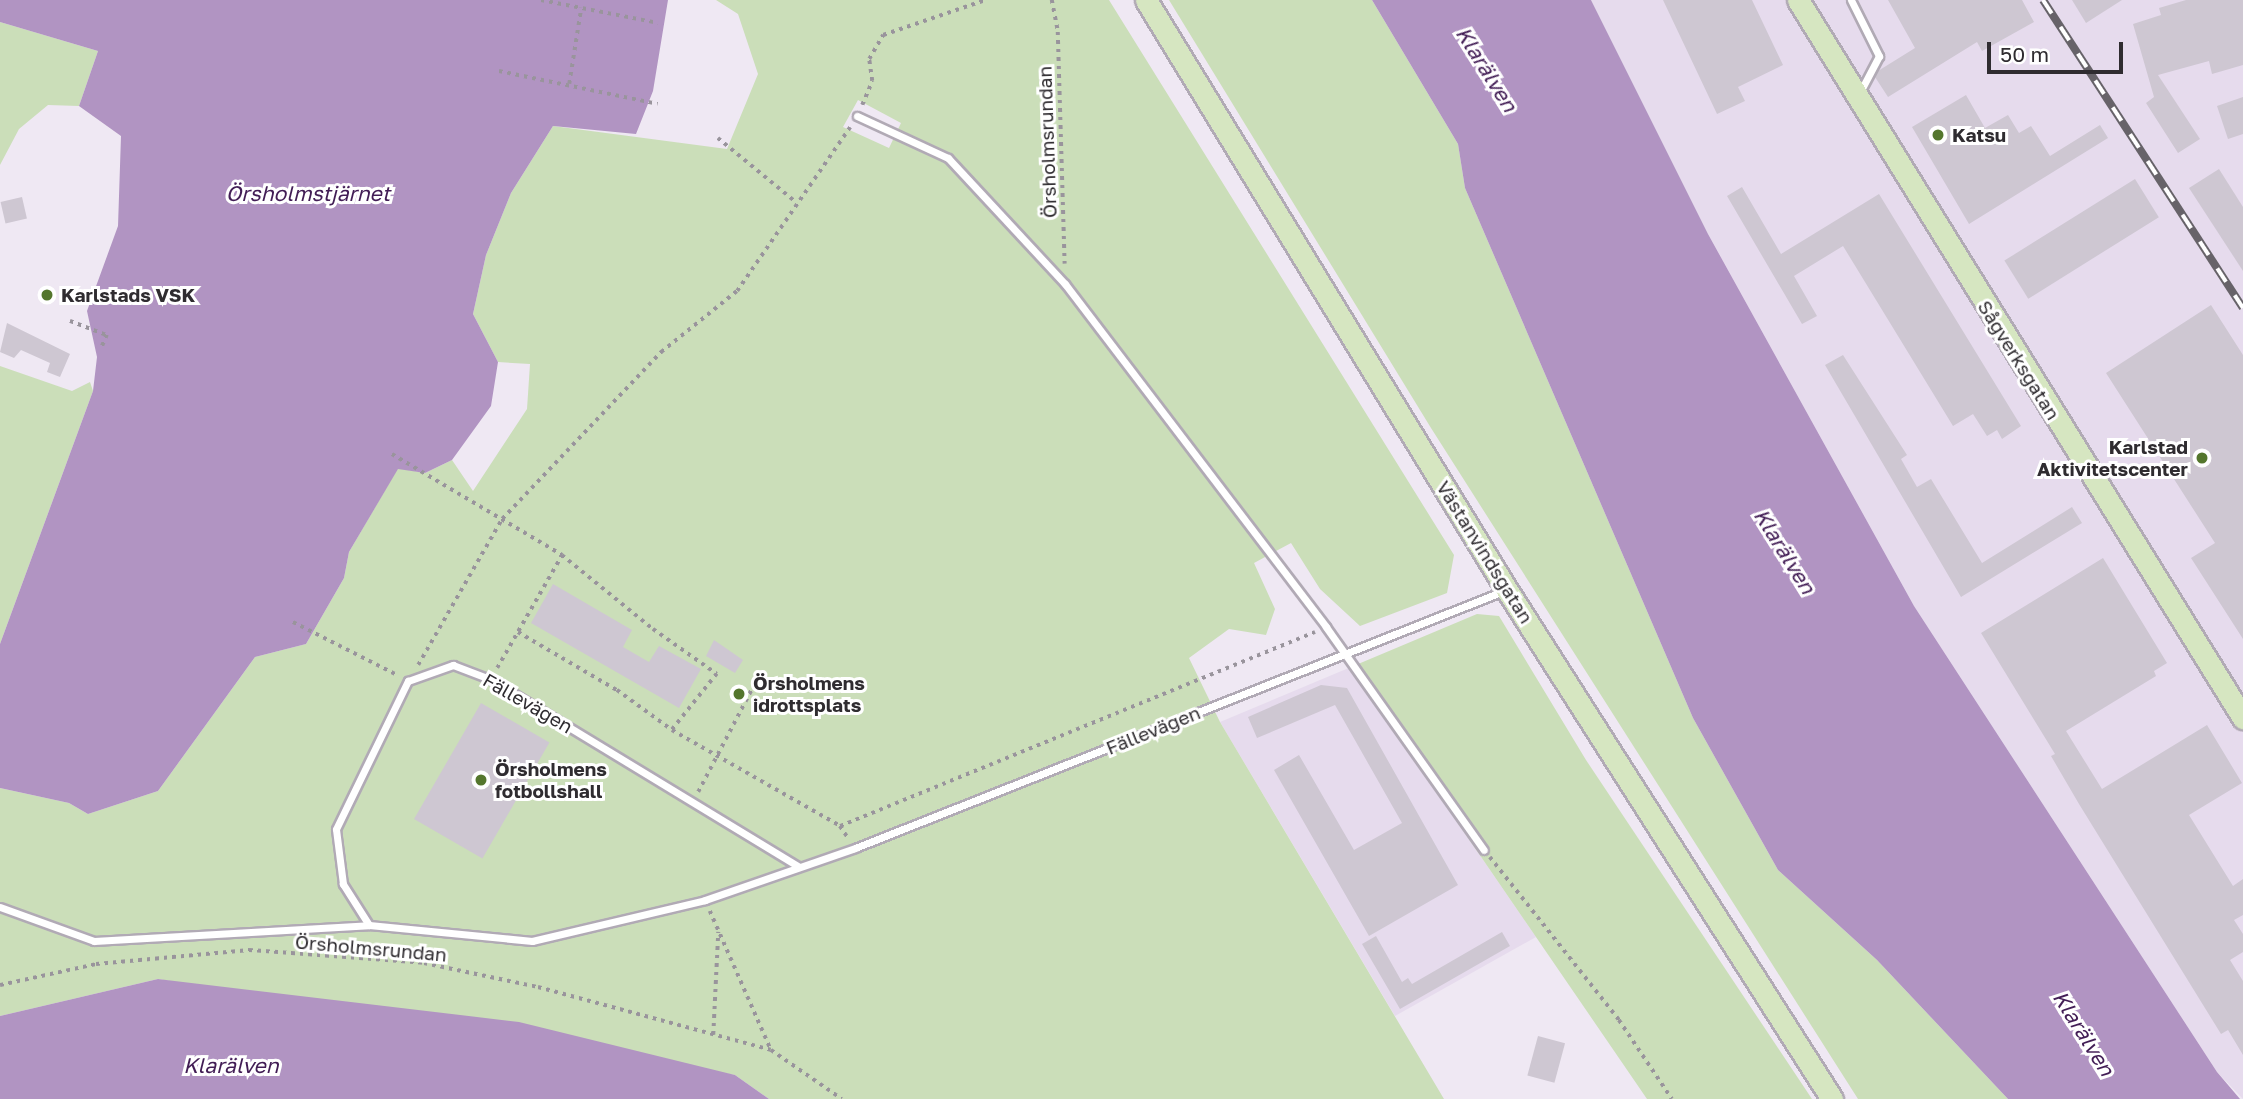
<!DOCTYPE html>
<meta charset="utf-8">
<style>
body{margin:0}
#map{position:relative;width:2243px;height:1099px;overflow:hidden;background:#efe8f3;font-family:"Golos Text",sans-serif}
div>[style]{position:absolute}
.built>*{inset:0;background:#e6dbed}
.green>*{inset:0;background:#cbdeb9}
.water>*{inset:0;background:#b194c2}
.building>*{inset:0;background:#cec7d2;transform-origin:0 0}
.path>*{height:3.5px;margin-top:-1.75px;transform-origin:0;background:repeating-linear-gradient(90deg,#99949c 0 3.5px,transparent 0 8.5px)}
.roads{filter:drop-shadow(2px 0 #b1aab5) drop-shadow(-2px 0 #b1aab5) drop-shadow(0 2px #b1aab5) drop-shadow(0 -2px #b1aab5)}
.lane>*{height:7px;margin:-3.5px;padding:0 3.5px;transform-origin:3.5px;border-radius:3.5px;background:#fff}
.secondary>*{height:21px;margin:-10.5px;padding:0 10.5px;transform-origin:10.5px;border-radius:10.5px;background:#d6e6c1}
.rail>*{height:8px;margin-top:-4px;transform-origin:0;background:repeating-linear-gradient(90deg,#fff 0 16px,#676369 0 32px);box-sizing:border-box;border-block:2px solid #676369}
.dots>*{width:19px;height:19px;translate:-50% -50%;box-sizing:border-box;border:4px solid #fff;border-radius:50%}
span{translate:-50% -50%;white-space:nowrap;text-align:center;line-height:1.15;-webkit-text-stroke:6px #fff;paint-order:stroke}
.poi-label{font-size:19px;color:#2f2c30;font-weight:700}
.left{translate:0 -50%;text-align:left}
.right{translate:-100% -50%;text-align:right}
.street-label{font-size:19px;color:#2f2c30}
.water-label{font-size:21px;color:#421d55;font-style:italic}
.scale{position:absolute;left:1987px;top:42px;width:136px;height:32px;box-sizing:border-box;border:4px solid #2f2c30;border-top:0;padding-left:9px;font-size:21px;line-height:24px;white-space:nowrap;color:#2f2c30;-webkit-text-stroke:5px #fff;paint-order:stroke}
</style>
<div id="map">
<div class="built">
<div style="clip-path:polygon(1591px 0,2243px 0,2243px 1099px,2217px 1072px,1914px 606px,1708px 234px)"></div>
<div style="clip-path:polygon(1351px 667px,1536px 937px,1395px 1016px,1220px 722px)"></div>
</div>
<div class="green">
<div style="clip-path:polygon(evenodd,716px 0,1109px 0,1454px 555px,1447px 593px,1360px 626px,1320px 589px,1291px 543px,1254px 563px,1275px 609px,1266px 635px,1229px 629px,1189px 658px,1220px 722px,1444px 1099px,769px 1099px,735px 1075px,158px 979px,0 1016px,0 788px,69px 803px,88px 814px,158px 791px,255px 657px,306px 644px,344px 578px,349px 552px,398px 468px,425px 473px,452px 460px,473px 491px,527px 409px,530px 364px,498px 362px,473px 314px,486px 255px,511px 193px,553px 126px,727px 149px,758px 74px,738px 14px,716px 0,858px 100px,901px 123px,889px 148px,843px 127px,858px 100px)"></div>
<div style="clip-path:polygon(1169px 0,1372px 0,1458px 144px,1465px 188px,1693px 718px,1778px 870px,1877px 960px,2008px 1099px,1858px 1099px,1431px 428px)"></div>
<div style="clip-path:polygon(0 22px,98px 51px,79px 106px,48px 105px,19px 129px,0 165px)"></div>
<div style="clip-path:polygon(0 366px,72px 391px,90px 382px,93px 391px,0 644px)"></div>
<div style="clip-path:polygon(1477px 614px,1499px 616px,1586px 760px,1812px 1099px,1647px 1099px,1351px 667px)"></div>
</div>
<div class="water">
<div style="clip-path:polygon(0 0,668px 0,653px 91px,636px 134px,553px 126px,511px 193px,486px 255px,473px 314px,498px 362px,491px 406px,452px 460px,425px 473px,398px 469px,349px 552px,344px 578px,306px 644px,255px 657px,158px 791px,88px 814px,69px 803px,0 788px,0 644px,93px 391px,97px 357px,87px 311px,118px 226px,121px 136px,79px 106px,98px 51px,0 22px)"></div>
<div style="clip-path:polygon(1372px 0,1591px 0,1708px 234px,1914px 606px,2217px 1072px,2240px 1099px,2008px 1099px,1877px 960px,1778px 870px,1693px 718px,1465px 188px,1458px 144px)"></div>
<div style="clip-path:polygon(158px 979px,519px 1022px,735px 1075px,769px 1099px,0 1099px,0 1016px)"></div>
</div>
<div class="building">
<div style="clip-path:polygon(1663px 0,1752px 0,1783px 65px,1738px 87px,1745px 101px,1717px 114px)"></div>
<div style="clip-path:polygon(1888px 0,2022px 0,2034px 22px,1982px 51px,1977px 42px,1888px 97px,1875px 77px,1878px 71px,1915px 48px)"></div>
<div style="clip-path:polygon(2072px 0,2122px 0,2086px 23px)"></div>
<div style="clip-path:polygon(2186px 0,2243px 0,2243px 65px,2212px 74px,2209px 61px,2158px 75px,2200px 139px,2178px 153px,2146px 103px,2154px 97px,2133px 24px,2161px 15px,2159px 8px)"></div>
<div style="clip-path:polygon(1966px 95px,1985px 128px,2008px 115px,2019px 133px,2031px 126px,2050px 156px,2100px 125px,2108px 138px,1969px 224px,1912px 127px)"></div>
<div style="clip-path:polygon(2243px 97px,2243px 134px,2228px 139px,2217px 106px)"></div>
<div style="clip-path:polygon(2219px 169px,2243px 207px,2243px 271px,2189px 188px)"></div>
<div style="left:2135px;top:179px;width:45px;height:154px;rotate:58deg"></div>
<div style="clip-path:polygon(1742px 187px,1781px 254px,1879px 194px,2021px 426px,2002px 439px,1997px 430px,1987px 436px,1973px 414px,1953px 426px,1843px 246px,1794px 276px,1817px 316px,1802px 324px,1727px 196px)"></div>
<div style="left:22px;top:197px;width:22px;height:22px;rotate:77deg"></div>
<div style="clip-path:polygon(2211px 305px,2243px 355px,2243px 639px,2191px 558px,2215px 543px,2106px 373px)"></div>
<div style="clip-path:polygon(7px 323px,70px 354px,60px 377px,47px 372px,50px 363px,21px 350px,14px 358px,0 352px)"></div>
<div style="clip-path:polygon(1843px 355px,1907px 455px,1901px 459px,1917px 487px,1931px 479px,1982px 563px,2072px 507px,2082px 523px,1961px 597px,1825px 365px)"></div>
<div style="clip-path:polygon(2103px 558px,2167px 663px,2154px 671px,2156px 676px,2066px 731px,2102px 789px,2207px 725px,2242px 783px,2189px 815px,2233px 886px,2243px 879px,2243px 915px,2234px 920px,2243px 934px,2243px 952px,2230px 960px,2243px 981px,2243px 1055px,2228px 1030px,2221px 1034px,2079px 804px,2051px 756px,2055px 754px,1981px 633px)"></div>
<div style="clip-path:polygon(553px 584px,632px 630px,623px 647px,649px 662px,659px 646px,701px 669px,679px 708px,531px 623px)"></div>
<div style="clip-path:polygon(714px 640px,743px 660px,735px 673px,706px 656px)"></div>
<div style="clip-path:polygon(1321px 685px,1347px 688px,1458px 885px,1369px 936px,1274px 770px,1299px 755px,1354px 850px,1402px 823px,1335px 705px,1257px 738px,1248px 717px)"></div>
<div style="left:481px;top:703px;width:79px;height:134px;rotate:30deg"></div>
<div style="clip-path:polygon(1502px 932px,1510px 946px,1400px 1009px,1362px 944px,1376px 936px,1402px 982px,1408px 978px,1412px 984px)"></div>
<div style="left:1538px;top:1036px;width:28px;height:41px;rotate:15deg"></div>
</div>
<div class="path">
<div style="left:541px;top:0;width:119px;rotate:11.1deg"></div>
<div style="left:1052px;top:0;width:33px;rotate:79deg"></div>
<div style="left:1058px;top:32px;width:232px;rotate:88.3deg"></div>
<div style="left:499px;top:71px;width:162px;rotate:11.7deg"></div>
<div style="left:569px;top:84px;width:77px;rotate:-81deg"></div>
<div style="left:862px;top:105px;width:26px;rotate:-67deg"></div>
<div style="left:872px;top:81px;width:22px;rotate:-98deg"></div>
<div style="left:869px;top:59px;width:28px;rotate:-60deg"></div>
<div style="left:883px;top:35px;width:108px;rotate:-18.9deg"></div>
<div style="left:718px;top:138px;width:102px;rotate:39.4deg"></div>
<div style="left:70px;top:321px;width:40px;rotate:21deg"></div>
<div style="left:107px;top:335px;width:13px;rotate:113deg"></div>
<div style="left:392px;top:454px;width:198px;rotate:30.7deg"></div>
<div style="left:562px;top:555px;width:117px;rotate:39.1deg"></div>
<div style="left:653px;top:629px;width:78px;rotate:35.1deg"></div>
<div style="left:717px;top:674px;width:72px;rotate:128.8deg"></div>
<div style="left:293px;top:622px;width:117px;rotate:27deg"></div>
<div style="left:518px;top:632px;width:115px;rotate:30.4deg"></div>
<div style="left:617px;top:690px;width:68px;rotate:36deg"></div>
<div style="left:672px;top:730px;width:193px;rotate:29.7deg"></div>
<div style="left:840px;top:826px;width:14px;rotate:56deg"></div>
<div style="left:418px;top:665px;width:168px;rotate:-60.1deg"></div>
<div style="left:502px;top:519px;width:231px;rotate:-46.4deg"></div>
<div style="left:661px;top:352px;width:97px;rotate:-38.8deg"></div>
<div style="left:737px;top:291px;width:199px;rotate:-55.4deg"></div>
<div style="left:497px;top:668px;width:130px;rotate:-60.1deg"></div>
<div style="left:698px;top:792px;width:127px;rotate:-62.4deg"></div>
<div style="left:840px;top:826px;width:513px;rotate:-22.22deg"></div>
<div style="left:1490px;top:857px;width:208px;rotate:51.6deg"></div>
<div style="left:1619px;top:1020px;width:95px;rotate:56.1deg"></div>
<div style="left:710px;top:911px;width:152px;rotate:66.3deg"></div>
<div style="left:0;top:985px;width:98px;rotate:-12.3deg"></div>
<div style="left:96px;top:964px;width:154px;rotate:-5.2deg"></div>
<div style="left:249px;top:950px;width:175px;rotate:4.2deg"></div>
<div style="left:424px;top:963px;width:116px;rotate:11.9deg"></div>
<div style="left:538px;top:987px;width:241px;rotate:15.1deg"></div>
<div style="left:771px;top:1050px;width:86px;rotate:34.6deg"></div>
<div style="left:713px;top:1035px;width:103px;rotate:-87.2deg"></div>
</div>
<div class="roads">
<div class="lane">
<div style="left:1851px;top:0;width:63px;rotate:63.4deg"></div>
<div style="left:1879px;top:56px;width:43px;rotate:117.8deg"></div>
<div style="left:857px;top:116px;width:100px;rotate:24.8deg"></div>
<div style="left:948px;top:158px;width:172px;rotate:47.1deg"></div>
<div style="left:1065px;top:284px;width:431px;rotate:52.7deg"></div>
<div style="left:1326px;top:627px;width:273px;rotate:54.7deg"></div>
<div style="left:0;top:907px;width:100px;rotate:19.9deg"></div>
<div style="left:94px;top:941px;width:275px;rotate:-3.3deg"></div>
<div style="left:369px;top:925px;width:164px;rotate:5.6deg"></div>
<div style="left:532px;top:941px;width:178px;rotate:-13.3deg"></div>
<div style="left:705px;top:900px;width:159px;rotate:-19.1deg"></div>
<div style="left:855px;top:848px;width:700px;rotate:-21.62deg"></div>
<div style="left:369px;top:925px;width:49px;rotate:-122.4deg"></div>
<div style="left:343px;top:884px;width:55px;rotate:-97.3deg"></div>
<div style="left:336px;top:829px;width:165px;rotate:-64.1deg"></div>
<div style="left:408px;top:681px;width:48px;rotate:-19.6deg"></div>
<div style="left:453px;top:665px;width:40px;rotate:21deg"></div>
<div style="left:490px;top:679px;width:360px;rotate:31.3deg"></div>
</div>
<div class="secondary">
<div style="left:1146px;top:0;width:692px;rotate:58.54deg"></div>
<div style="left:1507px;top:590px;width:604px;rotate:57.44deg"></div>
<div style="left:1798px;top:0;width:845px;rotate:58.21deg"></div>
</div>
</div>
<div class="rail">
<div style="left:2043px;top:0;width:367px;rotate:57deg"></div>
</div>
<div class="dots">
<div style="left:1938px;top:135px;background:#54762d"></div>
<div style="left:47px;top:295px;background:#54762d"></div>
<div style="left:2202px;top:458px;background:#54762d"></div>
<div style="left:739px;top:694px;background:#54762d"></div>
<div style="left:481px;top:780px;background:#54762d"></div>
</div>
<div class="poi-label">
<span class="left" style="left:1952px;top:135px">Katsu</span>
<span class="left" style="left:61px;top:295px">Karlstads VSK</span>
<span class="right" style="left:2188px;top:458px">Karlstad<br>Aktivitetscenter</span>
<span class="left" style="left:753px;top:694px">Örsholmens<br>idrottsplats</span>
<span class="left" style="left:495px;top:780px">Örsholmens<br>fotbollshall</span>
</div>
<div class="street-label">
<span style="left:1047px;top:142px;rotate:-92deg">Örsholmsrundan</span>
<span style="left:2019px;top:360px;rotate:58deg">Sågverksgatan</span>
<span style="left:1485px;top:552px;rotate:58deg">Västanvindsgatan</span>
<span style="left:528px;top:703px;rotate:30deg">Fällevägen</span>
<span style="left:1153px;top:730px;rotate:-22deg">Fällevägen</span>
<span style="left:371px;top:948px;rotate:5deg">Örsholmsrundan</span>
</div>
<div class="water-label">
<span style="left:1487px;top:69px;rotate:58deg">Klarälven</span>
<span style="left:308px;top:193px">Örsholmstjärnet</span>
<span style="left:1785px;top:551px;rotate:58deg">Klarälven</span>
<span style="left:2084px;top:1033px;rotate:58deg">Klarälven</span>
<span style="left:231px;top:1065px">Klarälven</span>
</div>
<div class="scale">50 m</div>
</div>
